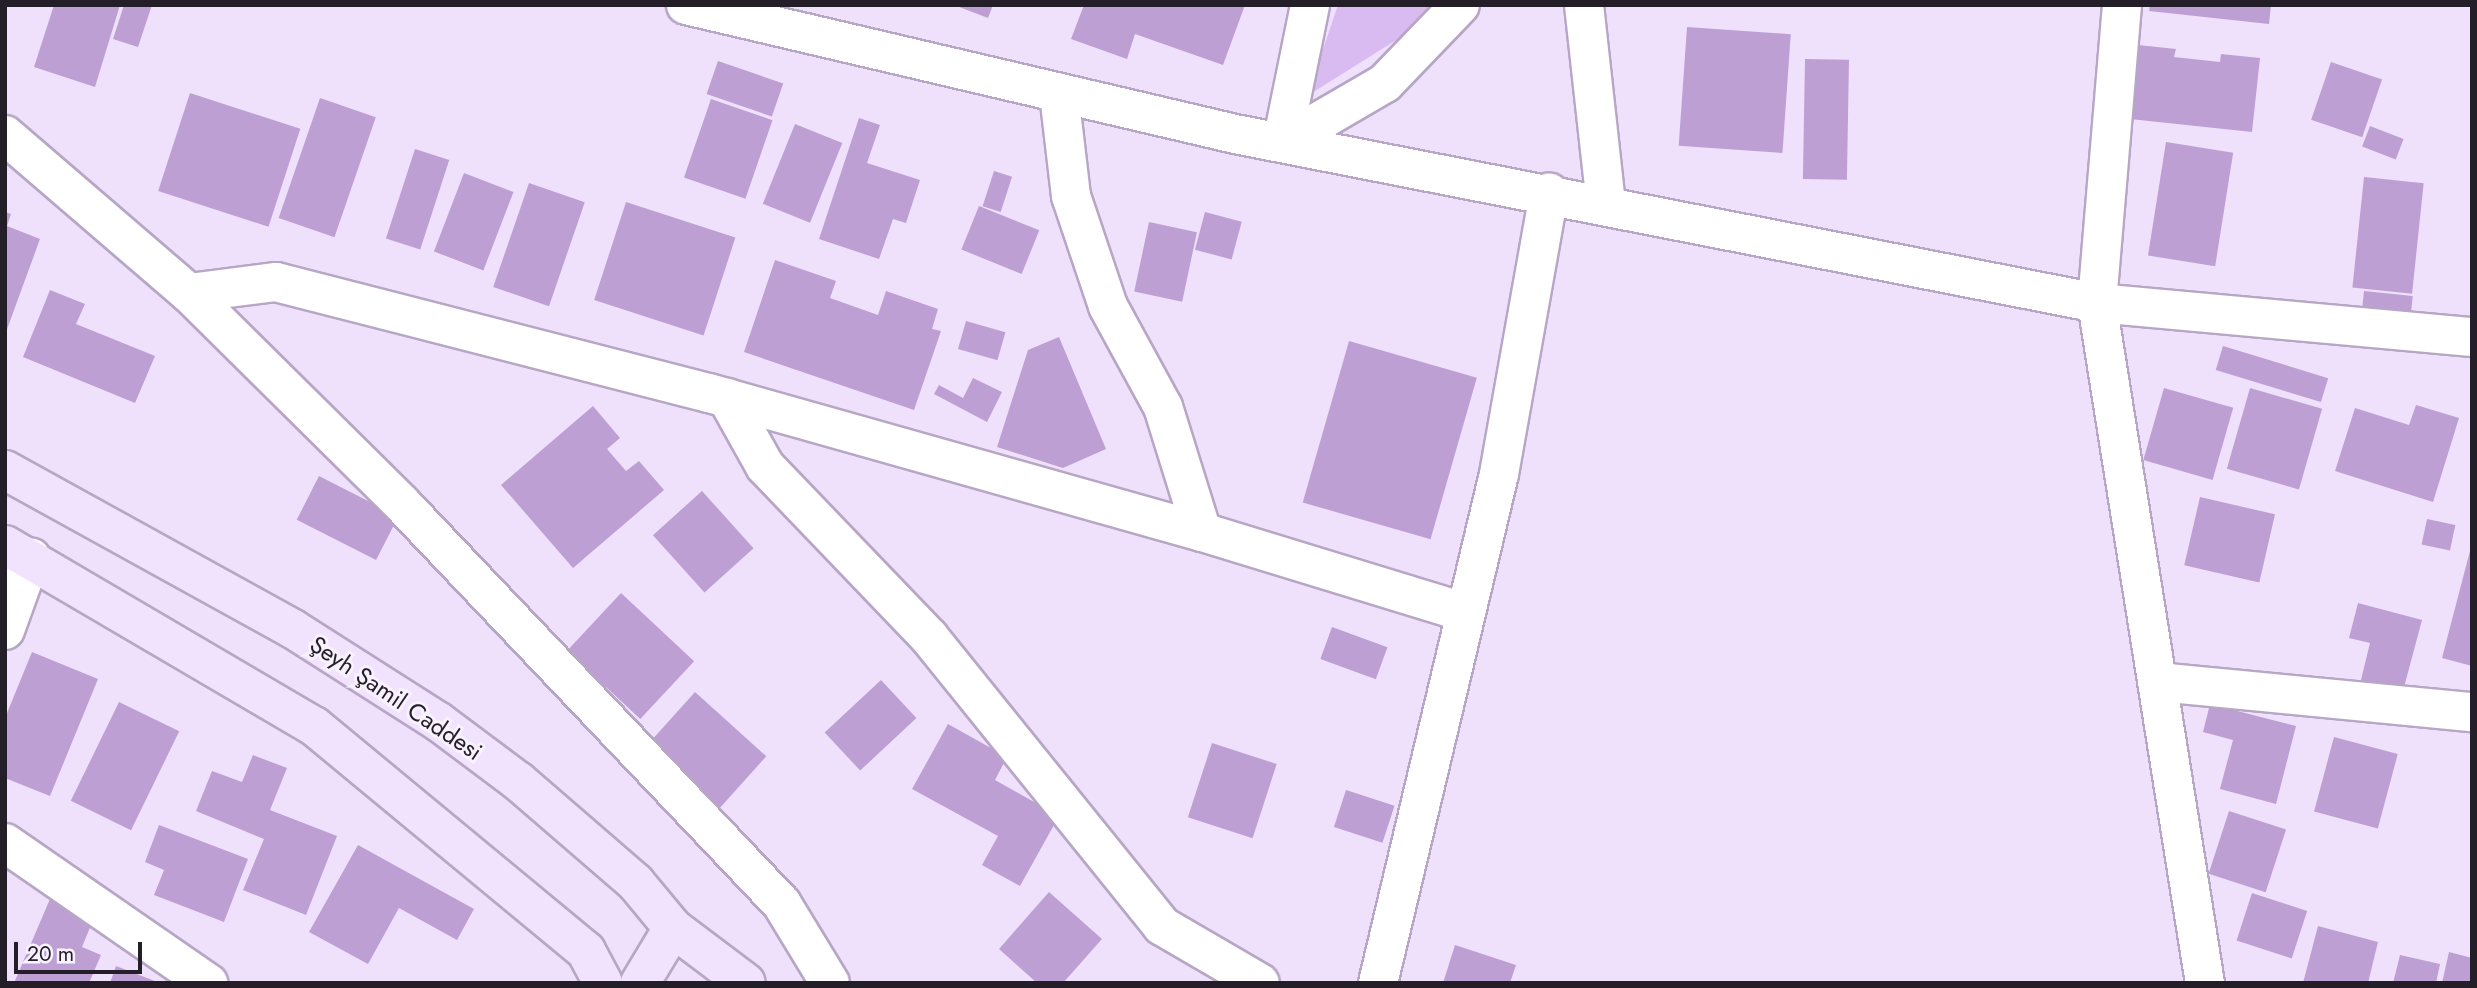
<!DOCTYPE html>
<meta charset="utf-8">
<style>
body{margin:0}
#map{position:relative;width:2477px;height:988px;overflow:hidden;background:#efe1fb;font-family:Jost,sans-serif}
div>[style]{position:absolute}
.green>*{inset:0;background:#d9bbf1}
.building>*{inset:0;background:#bd9fd4;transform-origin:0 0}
.roads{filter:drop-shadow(2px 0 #b7a6c5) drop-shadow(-2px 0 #b7a6c5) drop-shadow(0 2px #b7a6c5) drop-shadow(0 -2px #b7a6c5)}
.street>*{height:38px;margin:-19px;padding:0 19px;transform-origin:19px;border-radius:19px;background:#fff}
.secondary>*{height:38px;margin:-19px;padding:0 19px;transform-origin:19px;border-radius:19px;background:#f1e2fd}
span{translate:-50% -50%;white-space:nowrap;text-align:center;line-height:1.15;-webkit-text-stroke:6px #f8f1fe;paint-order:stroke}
.street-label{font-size:24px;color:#241e29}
.frame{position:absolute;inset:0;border:7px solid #241e29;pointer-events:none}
.scale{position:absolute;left:14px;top:942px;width:128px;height:32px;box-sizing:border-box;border:4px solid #241e29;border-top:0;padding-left:9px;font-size:21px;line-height:24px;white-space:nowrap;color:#241e29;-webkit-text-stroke:5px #f8f1fe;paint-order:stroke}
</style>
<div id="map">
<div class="green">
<div style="clip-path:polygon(1338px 5px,1430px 5px,1398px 39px,1307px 96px)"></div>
</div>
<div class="building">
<div style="clip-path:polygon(54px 5px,120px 5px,95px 87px,34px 67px)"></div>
<div style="clip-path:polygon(124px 5px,152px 5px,138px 47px,113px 39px)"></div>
<div style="clip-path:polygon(954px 5px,993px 5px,988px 18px)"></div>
<div style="clip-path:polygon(1084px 5px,1245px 5px,1223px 65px,1135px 34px,1127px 59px,1071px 39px)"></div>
<div style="clip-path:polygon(2150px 5px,2271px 5px,2269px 24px,2149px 11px)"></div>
<div style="left:1687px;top:27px;width:104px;height:119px;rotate:4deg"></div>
<div style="clip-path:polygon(2138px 45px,2176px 49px,2174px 57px,2220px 62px,2221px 54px,2260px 58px,2252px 132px,2130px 119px)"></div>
<div style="left:1805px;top:59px;width:44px;height:120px;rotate:1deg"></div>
<div style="left:718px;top:61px;width:69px;height:35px;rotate:19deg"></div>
<div style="left:2331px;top:62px;width:54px;height:61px;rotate:19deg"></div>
<div style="left:190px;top:93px;width:116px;height:103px;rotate:18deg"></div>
<div style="left:320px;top:98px;width:59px;height:127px;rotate:19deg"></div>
<div style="left:711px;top:99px;width:65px;height:83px;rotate:19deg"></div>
<div style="clip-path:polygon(859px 118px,880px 125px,867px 163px,920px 180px,906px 223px,893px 219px,879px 259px,819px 239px)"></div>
<div style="left:795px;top:124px;width:51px;height:86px;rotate:22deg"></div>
<div style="left:2370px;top:126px;width:36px;height:22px;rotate:21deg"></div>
<div style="left:2166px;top:142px;width:68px;height:115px;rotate:9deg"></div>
<div style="left:415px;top:149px;width:36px;height:94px;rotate:18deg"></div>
<div style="left:994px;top:171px;width:19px;height:37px;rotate:18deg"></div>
<div style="left:464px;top:173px;width:53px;height:84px;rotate:21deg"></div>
<div style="left:2364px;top:177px;width:60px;height:111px;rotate:6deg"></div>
<div style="left:529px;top:183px;width:59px;height:110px;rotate:19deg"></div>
<div style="left:626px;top:202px;width:115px;height:103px;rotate:18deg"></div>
<div style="left:979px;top:206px;width:65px;height:47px;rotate:22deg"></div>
<div style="clip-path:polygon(5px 212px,11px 214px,7px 226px,40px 239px,6px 332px)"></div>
<div style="left:1205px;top:212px;width:38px;height:39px;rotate:15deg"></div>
<div style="left:1149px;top:222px;width:49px;height:71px;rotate:12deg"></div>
<div style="clip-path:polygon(775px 260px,836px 281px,830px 298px,878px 315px,886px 291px,938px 309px,932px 329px,941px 331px,914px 410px,744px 352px)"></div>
<div style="clip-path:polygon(50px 290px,85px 304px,76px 324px,155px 356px,135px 403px,23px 357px)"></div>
<div style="left:2364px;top:291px;width:49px;height:19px;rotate:6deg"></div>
<div style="left:966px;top:321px;width:41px;height:29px;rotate:16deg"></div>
<div style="clip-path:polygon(1059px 337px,1106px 449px,1063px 468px,997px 447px,1028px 350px)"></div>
<div style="left:1349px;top:341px;width:133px;height:168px;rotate:16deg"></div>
<div style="left:2223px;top:346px;width:110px;height:25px;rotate:17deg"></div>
<div style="clip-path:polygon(973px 378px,1002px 392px,987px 422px,934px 394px,939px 385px,963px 398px)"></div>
<div style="left:2164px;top:388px;width:72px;height:75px;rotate:16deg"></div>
<div style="left:2250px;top:388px;width:75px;height:84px;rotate:16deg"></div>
<div style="clip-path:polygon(2416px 405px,2459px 418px,2433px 502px,2335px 471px,2355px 408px,2409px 425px)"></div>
<div style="clip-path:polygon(593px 406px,620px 438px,607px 449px,626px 471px,639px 461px,664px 490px,573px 568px,501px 485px)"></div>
<div style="left:319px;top:476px;width:89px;height:49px;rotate:27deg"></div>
<div style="left:702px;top:491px;width:77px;height:66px;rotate:48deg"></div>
<div style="left:2200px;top:497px;width:77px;height:70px;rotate:13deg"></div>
<div style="left:2427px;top:519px;width:29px;height:26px;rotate:12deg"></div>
<div style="clip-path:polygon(2471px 547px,2472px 548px,2472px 666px,2442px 658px)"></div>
<div style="left:621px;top:593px;width:100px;height:79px;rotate:43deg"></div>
<div style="clip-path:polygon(2358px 603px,2422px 620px,2403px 691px,2361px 680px,2370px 643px,2349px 638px)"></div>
<div style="left:1332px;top:627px;width:59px;height:34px;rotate:20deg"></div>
<div style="clip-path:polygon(32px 652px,98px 679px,50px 796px,5px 778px,5px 718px)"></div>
<div style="left:881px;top:680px;width:52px;height:77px;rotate:47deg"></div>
<div style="left:695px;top:692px;width:96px;height:78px;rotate:42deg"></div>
<div style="left:119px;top:702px;width:67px;height:110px;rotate:26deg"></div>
<div style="clip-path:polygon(2210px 704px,2296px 726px,2276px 804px,2220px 789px,2233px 740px,2203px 732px)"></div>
<div style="clip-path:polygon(948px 724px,1007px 757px,995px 780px,1059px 816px,1020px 886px,982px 865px,998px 836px,912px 789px)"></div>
<div style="left:2334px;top:737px;width:66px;height:77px;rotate:15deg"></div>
<div style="left:1212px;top:743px;width:68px;height:78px;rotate:18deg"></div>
<div style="clip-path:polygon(253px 755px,287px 768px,270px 810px,337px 836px,306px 915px,243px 890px,264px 839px,196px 811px,212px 771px,242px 782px)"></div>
<div style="left:1346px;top:790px;width:51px;height:39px;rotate:18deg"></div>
<div style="left:2229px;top:811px;width:60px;height:66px;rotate:18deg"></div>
<div style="clip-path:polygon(159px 825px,248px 859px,224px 922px,154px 895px,164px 870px,145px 862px)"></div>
<div style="clip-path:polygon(358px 845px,474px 909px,457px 940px,399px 908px,368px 964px,309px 932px)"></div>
<div style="clip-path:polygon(1049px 892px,1102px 939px,1063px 983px,1037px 983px,999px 949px)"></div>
<div style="left:2252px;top:893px;width:58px;height:50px;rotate:18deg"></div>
<div style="clip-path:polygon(50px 899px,94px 918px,82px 947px,101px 955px,89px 983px,14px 983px)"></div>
<div style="clip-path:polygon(2318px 926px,2378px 942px,2368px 983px,2303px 983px)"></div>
<div style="clip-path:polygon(1455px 945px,1516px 965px,1510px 983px,1443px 983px)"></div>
<div style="clip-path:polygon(2449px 952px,2472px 958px,2472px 983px,2442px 983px)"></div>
<div style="clip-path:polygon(2400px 955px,2440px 964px,2436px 983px,2393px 983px)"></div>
<div style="clip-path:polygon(116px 966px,160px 983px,110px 983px)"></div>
</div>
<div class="roads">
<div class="street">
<div style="left:686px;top:5px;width:564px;rotate:13.22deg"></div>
<div style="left:1235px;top:134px;width:878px;rotate:11.09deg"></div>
<div style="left:2097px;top:303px;width:377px;rotate:5.2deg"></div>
<div style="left:1584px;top:5px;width:199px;rotate:83.7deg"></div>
<div style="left:2122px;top:5px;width:299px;rotate:94.8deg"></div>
<div style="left:2097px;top:303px;width:689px;rotate:80.98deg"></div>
<div style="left:5px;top:135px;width:243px;rotate:40.7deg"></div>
<div style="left:189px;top:293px;width:88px;rotate:-7.2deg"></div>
<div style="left:276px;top:282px;width:447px;rotate:14.4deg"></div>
<div style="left:709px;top:393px;width:512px;rotate:15.75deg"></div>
<div style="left:1202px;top:532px;width:131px;rotate:-107.3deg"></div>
<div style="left:1163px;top:407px;width:115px;rotate:-118.6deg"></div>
<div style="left:1108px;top:306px;width:116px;rotate:-108.6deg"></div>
<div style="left:1071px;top:196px;width:103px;rotate:-96.7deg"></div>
<div style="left:1282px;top:143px;width:119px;rotate:-30.2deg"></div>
<div style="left:1385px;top:83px;width:108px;rotate:-46.1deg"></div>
<div style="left:1282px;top:143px;width:141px;rotate:-78.5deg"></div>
<div style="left:189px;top:293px;width:301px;rotate:44.7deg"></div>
<div style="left:403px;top:505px;width:550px;rotate:46.47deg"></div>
<div style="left:782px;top:904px;width:92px;rotate:58.7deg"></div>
<div style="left:727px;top:398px;width:78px;rotate:60.8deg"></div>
<div style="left:765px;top:466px;width:237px;rotate:46.2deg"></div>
<div style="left:929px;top:637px;width:371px;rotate:51.1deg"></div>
<div style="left:1162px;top:926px;width:113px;rotate:30.2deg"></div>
<div style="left:1202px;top:532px;width:273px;rotate:17deg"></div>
<div style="left:5px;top:630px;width:77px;rotate:-70.1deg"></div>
<div style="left:2158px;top:682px;width:315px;rotate:5.5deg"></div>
<div style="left:5px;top:843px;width:247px;rotate:34.6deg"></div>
<div style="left:1378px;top:983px;width:523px;rotate:-76.63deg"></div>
<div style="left:1499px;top:474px;width:286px;rotate:-79.9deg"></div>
</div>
<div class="secondary">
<div style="left:5px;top:470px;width:329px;rotate:28.9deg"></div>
<div style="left:293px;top:629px;width:173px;rotate:32.5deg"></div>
<div style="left:439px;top:722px;width:99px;rotate:36.8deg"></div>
<div style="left:518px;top:781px;width:155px;rotate:40.8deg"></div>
<div style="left:635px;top:882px;width:60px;rotate:50.4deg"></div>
<div style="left:673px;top:928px;width:91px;rotate:37deg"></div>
<div style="left:5px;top:545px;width:358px;rotate:30.4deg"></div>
<div style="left:314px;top:726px;width:353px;rotate:39.6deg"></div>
<div style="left:586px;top:951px;width:36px;rotate:62deg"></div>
<div style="left:640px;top:983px;width:64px;rotate:-59deg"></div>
</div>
</div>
<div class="street-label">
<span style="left:396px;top:698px;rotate:34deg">Şeyh Şamil Caddesi</span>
</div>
<div class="frame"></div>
<div class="scale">20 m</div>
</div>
